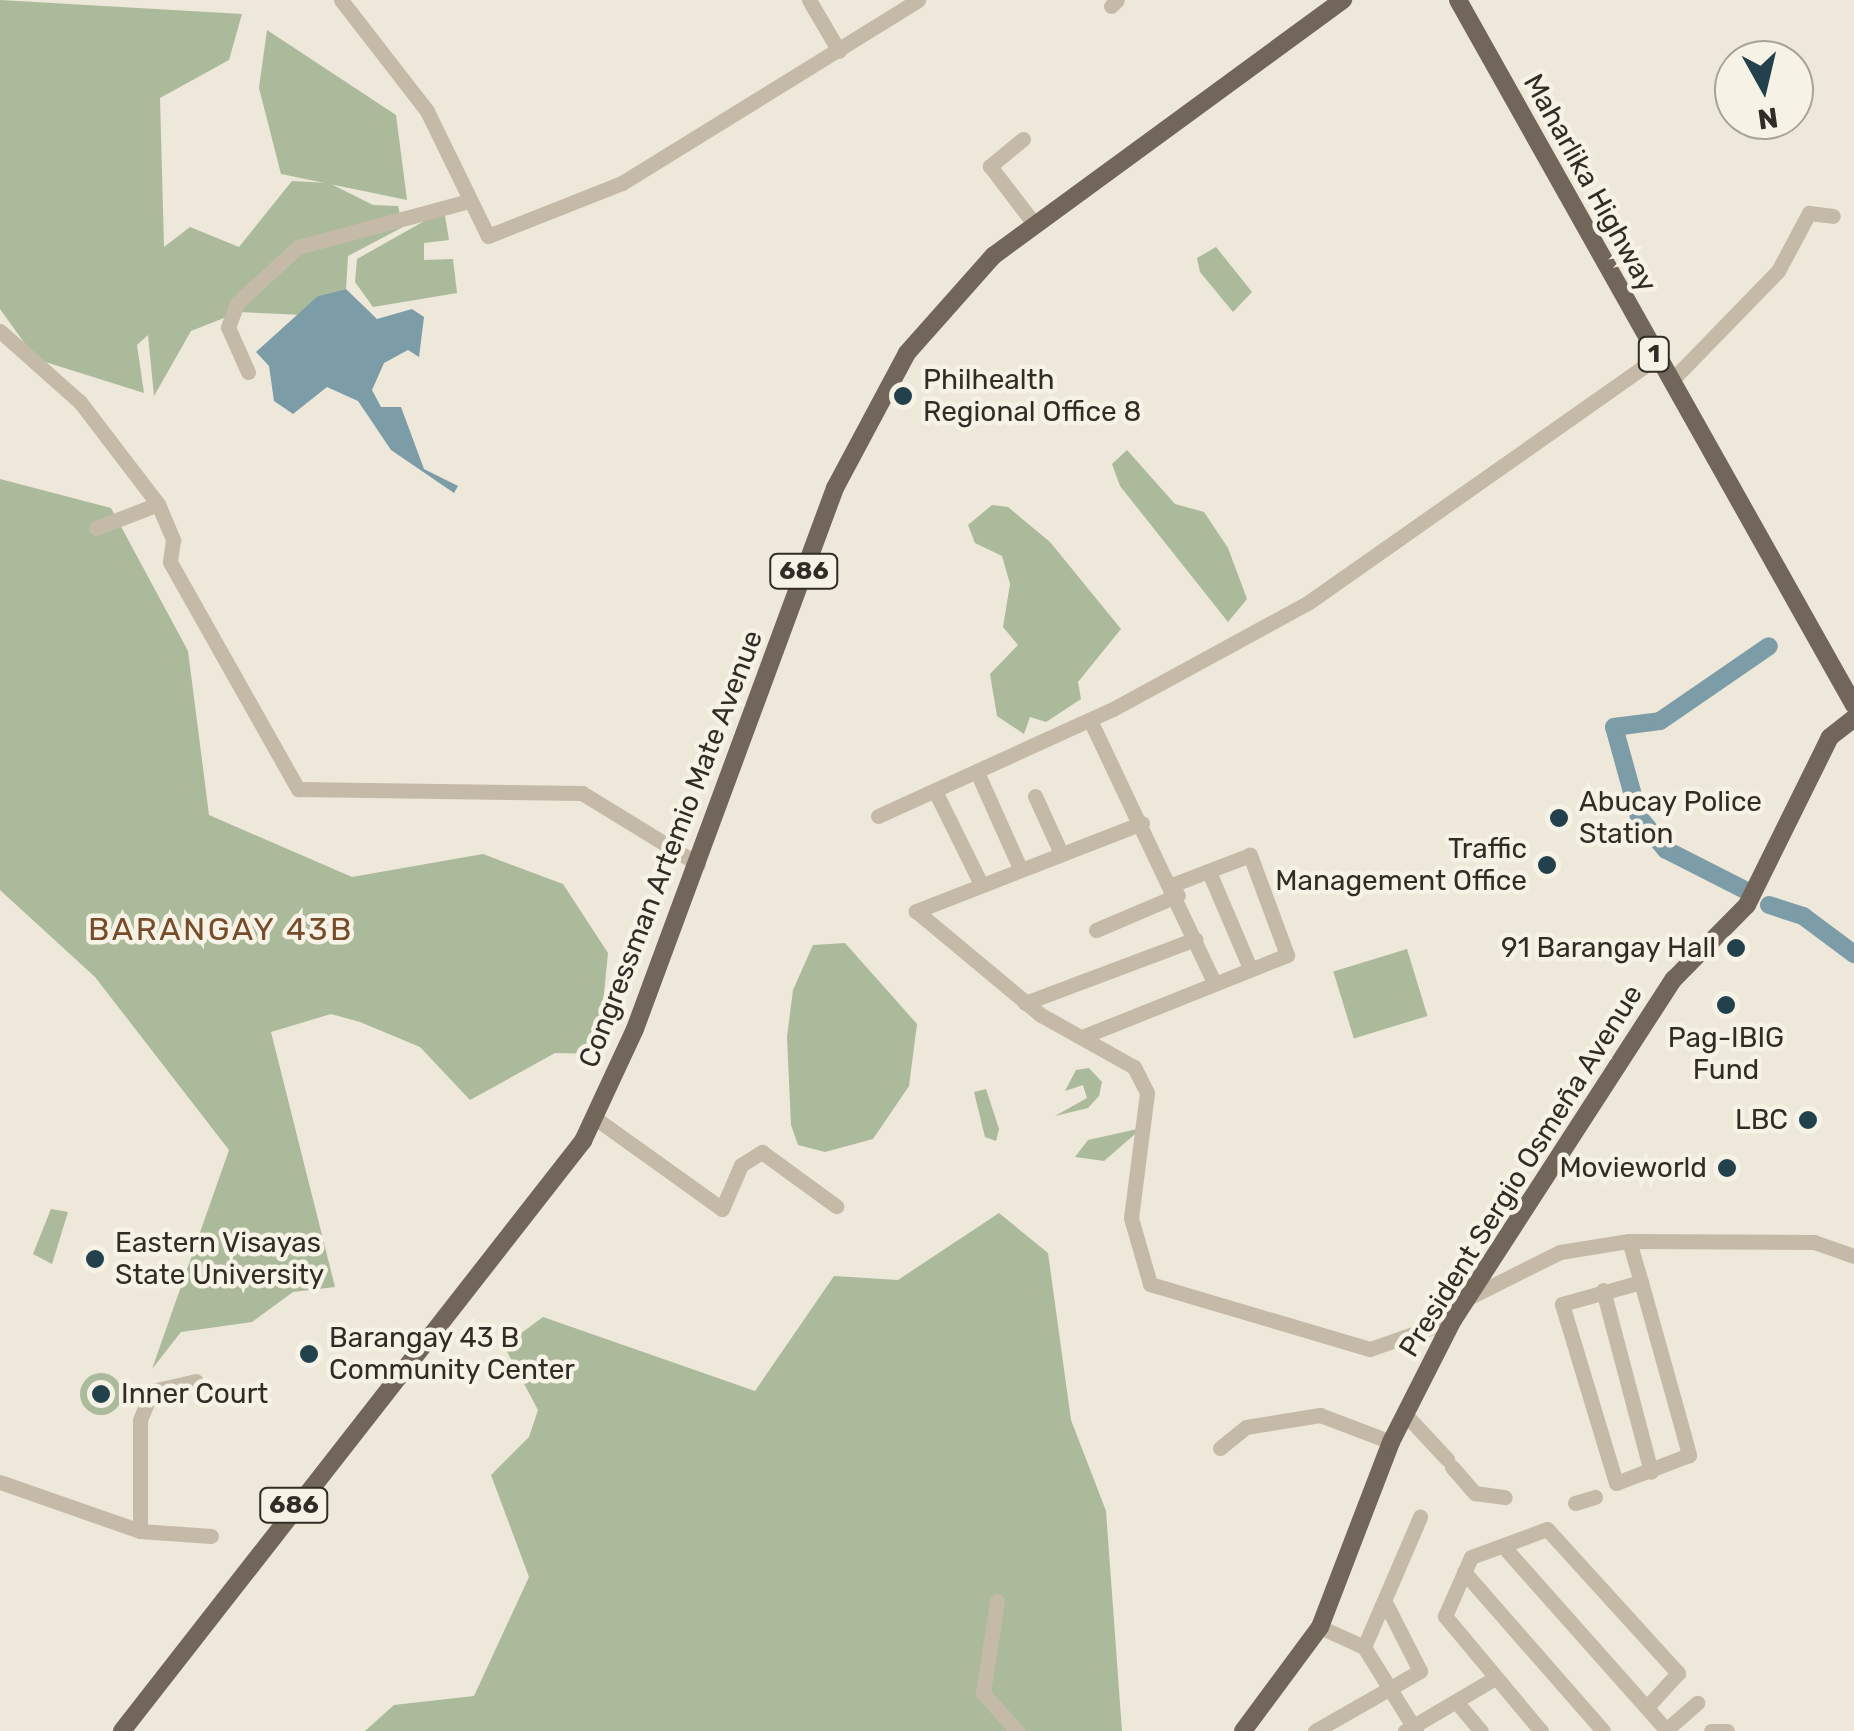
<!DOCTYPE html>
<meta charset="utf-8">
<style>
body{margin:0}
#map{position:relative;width:1854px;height:1731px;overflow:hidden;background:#ede8d9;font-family:Rubik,sans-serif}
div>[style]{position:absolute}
.green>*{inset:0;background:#aaba9b;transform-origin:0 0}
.round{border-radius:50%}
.water>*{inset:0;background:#7c9ca7}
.river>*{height:18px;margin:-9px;padding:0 9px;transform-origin:9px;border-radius:9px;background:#7c9ca7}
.minor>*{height:15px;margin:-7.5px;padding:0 7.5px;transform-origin:7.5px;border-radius:7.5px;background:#c4baa7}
.major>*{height:18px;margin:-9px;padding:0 9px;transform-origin:9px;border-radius:9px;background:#716659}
.dots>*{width:28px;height:28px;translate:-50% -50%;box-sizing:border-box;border:5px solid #f6f2e5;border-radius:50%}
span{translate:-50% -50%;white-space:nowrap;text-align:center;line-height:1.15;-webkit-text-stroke:9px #f6f2e5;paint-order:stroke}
.shield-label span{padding:2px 8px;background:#f6f2e5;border:2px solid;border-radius:8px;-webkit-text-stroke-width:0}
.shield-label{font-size:25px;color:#312c26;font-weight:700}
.street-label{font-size:28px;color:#312c26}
.poi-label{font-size:28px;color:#312c26}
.left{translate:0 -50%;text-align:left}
.right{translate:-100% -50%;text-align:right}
.quarter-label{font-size:32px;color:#764c2a;letter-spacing:2.5px}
.north{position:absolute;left:1714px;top:40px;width:100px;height:100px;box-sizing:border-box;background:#f6f2e5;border:2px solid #a7a399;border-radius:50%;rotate:172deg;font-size:28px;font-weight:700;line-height:40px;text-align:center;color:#312c26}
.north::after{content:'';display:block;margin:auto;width:35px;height:45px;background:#22414d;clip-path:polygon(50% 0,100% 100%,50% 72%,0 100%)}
</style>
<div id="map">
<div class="green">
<div style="clip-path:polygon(0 0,242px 14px,229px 60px,160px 98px,164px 247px,190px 227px,239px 247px,292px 181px,329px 183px,373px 205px,398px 206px,403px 227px,348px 256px,346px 289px,318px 296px,303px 315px,239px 312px,191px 331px,154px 396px,148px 335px,137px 345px,144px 393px,36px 359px,0 309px)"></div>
<div style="clip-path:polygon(267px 30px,396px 115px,407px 200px,281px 174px,259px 88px)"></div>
<div style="clip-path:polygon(444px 210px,449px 240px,424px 243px,424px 260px,453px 259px,457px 293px,373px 307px,355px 282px,357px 259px)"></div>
<div style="clip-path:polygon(1216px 247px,1252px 292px,1233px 312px,1200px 272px,1197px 258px)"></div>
<div style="clip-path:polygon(1127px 450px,1175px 504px,1204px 512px,1228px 548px,1247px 599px,1228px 622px,1120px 486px,1112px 464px)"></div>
<div style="clip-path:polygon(0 479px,111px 508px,188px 651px,209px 815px,352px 877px,483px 854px,563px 884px,608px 953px,598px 1054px,555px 1053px,470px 1100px,420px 1047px,360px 1022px,331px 1014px,271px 1032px,335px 1287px,293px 1292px,252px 1322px,181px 1332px,152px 1369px,229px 1150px,95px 977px,0 890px)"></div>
<div style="clip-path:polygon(992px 505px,1008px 507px,1050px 542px,1121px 629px,1078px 682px,1081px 699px,1046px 722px,1030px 717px,1024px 734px,997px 716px,990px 674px,1018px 645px,1003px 627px,1010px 584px,1002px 556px,975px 543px,968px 525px)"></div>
<div style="clip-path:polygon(845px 943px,917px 1024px,909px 1086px,873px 1139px,825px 1152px,798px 1145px,791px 1125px,787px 1037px,793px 990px,813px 945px)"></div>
<div style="left:1407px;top:949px;width:70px;height:77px;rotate:73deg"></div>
<div style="clip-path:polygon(1089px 1068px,1102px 1082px,1099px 1096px,1088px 1108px,1055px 1116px,1087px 1098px,1083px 1085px,1065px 1091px,1076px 1070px)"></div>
<div style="clip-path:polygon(986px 1089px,999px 1129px,996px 1141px,985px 1137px,974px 1092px)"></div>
<div style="clip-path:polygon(1142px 1128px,1104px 1161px,1075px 1157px,1088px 1140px)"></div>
<div style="clip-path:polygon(51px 1209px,68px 1212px,52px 1264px,33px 1254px)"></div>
<div style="clip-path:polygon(999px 1213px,1048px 1253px,1071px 1420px,1106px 1511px,1122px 1731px,365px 1731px,394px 1705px,474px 1696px,529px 1577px,491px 1475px,529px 1437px,538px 1410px,504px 1346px,543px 1317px,755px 1391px,834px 1276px,898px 1280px)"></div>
<div class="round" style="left:80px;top:1373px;width:42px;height:42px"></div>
</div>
<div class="water">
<div style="clip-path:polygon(346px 289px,377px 319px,412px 309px,424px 317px,419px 357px,408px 350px,384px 363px,372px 390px,381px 407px,401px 407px,424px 469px,458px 486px,454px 493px,391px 450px,358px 401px,327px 387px,293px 414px,274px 401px,269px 366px,256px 352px,318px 296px)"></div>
</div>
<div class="river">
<div style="left:1743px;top:889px;width:86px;rotate:-153.1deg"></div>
<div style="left:1666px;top:850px;width:43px;rotate:-129.3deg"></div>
<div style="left:1639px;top:817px;width:93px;rotate:-105.5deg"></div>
<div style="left:1614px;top:727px;width:46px;rotate:-7.4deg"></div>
<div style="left:1660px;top:721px;width:132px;rotate:-34.5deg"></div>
<div style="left:1769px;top:905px;width:36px;rotate:18deg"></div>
<div style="left:1803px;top:916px;width:64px;rotate:36.7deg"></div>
</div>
<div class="minor">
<div style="left:341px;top:0;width:140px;rotate:52.2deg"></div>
<div style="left:427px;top:111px;width:139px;rotate:64deg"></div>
<div style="left:488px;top:236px;width:144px;rotate:-21.6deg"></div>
<div style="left:622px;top:183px;width:348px;rotate:-31.7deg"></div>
<div style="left:809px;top:0;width:59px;rotate:59.5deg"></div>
<div style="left:1111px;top:6px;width:8px;rotate:-45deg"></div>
<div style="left:1023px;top:139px;width:43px;rotate:140.7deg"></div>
<div style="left:990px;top:166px;width:74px;rotate:52.7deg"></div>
<div style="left:0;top:331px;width:107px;rotate:41.6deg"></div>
<div style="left:80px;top:402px;width:128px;rotate:52.6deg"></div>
<div style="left:158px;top:504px;width:39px;rotate:67deg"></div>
<div style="left:173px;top:540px;width:22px;rotate:98deg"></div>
<div style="left:170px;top:562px;width:261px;rotate:60.6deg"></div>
<div style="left:298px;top:789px;width:284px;rotate:0.8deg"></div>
<div style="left:582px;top:793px;width:136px;rotate:31.5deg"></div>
<div style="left:248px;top:372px;width:49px;rotate:-114deg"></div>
<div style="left:228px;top:327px;width:26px;rotate:-69deg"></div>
<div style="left:237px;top:303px;width:83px;rotate:-42.6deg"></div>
<div style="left:298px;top:247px;width:176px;rotate:-15.1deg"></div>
<div style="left:1671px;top:381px;width:153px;rotate:-45.8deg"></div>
<div style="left:1778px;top:271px;width:66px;rotate:-61.9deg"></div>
<div style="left:1809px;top:213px;width:24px;rotate:7deg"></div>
<div style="left:96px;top:528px;width:66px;rotate:-21.2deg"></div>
<div style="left:1090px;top:720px;width:288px;rotate:64.7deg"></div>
<div style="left:977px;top:772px;width:105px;rotate:65.9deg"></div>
<div style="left:935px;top:791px;width:104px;rotate:63.7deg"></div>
<div style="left:1035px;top:796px;width:60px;rotate:65.6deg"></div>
<div style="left:878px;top:816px;width:258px;rotate:-24.5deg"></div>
<div style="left:1113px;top:709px;width:223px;rotate:-28.6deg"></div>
<div style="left:1309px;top:602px;width:424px;rotate:-35.1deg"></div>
<div style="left:1142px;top:823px;width:243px;rotate:158.7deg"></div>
<div style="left:916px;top:911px;width:163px;rotate:39.8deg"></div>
<div style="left:1041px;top:1015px;width:107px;rotate:29.2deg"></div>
<div style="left:1134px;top:1067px;width:29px;rotate:63deg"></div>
<div style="left:1147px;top:1093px;width:126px;rotate:97.3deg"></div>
<div style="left:1131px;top:1218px;width:69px;rotate:73.9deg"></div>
<div style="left:1150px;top:1284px;width:229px;rotate:16.5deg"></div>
<div style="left:1370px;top:1349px;width:88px;rotate:-19.3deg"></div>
<div style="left:1209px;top:872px;width:102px;rotate:66.9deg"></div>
<div style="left:1096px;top:930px;width:89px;rotate:-23.1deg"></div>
<div style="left:1025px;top:1003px;width:182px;rotate:-20.6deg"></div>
<div style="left:1082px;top:1037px;width:221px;rotate:-21.8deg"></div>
<div style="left:1287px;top:955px;width:107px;rotate:-110.3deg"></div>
<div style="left:1250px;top:855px;width:81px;rotate:159.1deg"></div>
<div style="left:595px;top:1118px;width:156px;rotate:35.6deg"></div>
<div style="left:722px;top:1209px;width:48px;rotate:-66.6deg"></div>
<div style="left:741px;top:1165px;width:25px;rotate:-32deg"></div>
<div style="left:762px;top:1152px;width:92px;rotate:36.1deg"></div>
<div style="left:1629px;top:1241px;width:43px;rotate:73.7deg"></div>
<div style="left:1641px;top:1282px;width:160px;rotate:74.4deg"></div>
<div style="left:1684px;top:1436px;width:20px;rotate:75deg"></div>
<div style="left:1689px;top:1455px;width:78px;rotate:159deg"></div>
<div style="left:1616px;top:1483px;width:187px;rotate:-106.8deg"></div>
<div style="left:1562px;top:1304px;width:82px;rotate:-15.6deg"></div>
<div style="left:1603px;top:1290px;width:188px;rotate:75.2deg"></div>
<div style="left:1466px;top:1299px;width:105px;rotate:-26.6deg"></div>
<div style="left:1560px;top:1252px;width:70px;rotate:-9.1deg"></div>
<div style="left:1629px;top:1241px;width:185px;rotate:0.3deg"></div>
<div style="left:1814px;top:1242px;width:42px;rotate:19.3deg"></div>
<div style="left:1405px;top:1414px;width:62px;rotate:47deg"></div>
<div style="left:1220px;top:1448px;width:33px;rotate:-39deg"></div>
<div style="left:1246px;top:1427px;width:75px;rotate:-9.2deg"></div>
<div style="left:1320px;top:1415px;width:76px;rotate:20.8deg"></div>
<div style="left:1452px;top:1467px;width:35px;rotate:49deg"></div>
<div style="left:1475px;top:1493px;width:30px;rotate:8deg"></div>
<div style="left:0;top:1482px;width:148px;rotate:19.3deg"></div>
<div style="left:140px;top:1531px;width:111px;rotate:-90deg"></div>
<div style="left:140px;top:1420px;width:31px;rotate:-68deg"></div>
<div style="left:152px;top:1391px;width:45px;rotate:-12.8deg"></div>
<div style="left:1575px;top:1503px;width:21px;rotate:-17deg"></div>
<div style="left:140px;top:1531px;width:71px;rotate:4deg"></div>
<div style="left:1503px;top:1546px;width:247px;rotate:48.4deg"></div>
<div style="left:1464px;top:1572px;width:211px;rotate:48.8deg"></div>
<div style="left:997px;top:1601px;width:93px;rotate:98.7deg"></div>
<div style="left:983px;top:1693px;width:51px;rotate:48.2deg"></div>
<div style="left:1320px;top:1627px;width:48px;rotate:24.4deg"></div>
<div style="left:1364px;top:1647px;width:99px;rotate:58.2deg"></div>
<div style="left:1364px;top:1647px;width:142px;rotate:-66.7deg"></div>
<div style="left:1459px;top:1705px;width:34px;rotate:50deg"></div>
<div style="left:1315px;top:1731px;width:121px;rotate:-29.7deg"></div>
<div style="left:1420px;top:1671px;width:73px;rotate:-116.9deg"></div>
<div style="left:1405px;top:1731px;width:104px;rotate:-30.5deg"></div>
<div style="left:1541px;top:1731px;width:150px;rotate:-129.9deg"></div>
<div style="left:1445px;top:1616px;width:64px;rotate:-66.2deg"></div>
<div style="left:1471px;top:1557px;width:81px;rotate:-20.2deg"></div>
<div style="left:1547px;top:1529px;width:195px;rotate:47.7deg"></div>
<div style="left:1678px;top:1673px;width:46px;rotate:132.4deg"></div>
<div style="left:1665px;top:1731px;width:43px;rotate:-41.2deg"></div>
<div style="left:1711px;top:1731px;width:16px"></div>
</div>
<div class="major">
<div style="left:1458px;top:0;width:809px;rotate:60.68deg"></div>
<div style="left:122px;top:1731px;width:749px;rotate:-52deg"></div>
<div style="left:583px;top:1141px;width:123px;rotate:-65.1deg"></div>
<div style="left:635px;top:1029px;width:577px;rotate:-69.71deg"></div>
<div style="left:835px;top:488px;width:153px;rotate:-61.9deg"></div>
<div style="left:907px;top:353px;width:130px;rotate:-48.4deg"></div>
<div style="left:993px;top:256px;width:434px;rotate:-36.2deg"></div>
<div style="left:1243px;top:1731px;width:129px;rotate:-53.5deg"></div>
<div style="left:1320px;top:1627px;width:198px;rotate:-69deg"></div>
<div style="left:1391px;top:1442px;width:137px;rotate:-63.1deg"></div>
<div style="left:1453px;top:1320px;width:406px;rotate:-57.1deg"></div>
<div style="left:1674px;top:979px;width:104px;rotate:-45.4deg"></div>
<div style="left:1747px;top:905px;width:187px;rotate:-63.7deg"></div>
<div style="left:1830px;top:737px;width:31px;rotate:-38deg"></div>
</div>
<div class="dots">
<div style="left:903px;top:396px;background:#22414d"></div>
<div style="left:1559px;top:818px;background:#22414d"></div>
<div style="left:1547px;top:865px;background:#22414d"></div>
<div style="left:1736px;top:948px;background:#22414d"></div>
<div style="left:1726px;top:1005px;background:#22414d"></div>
<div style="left:1808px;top:1120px;background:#22414d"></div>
<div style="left:1727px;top:1168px;background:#22414d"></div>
<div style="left:95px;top:1259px;background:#22414d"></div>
<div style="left:309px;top:1354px;background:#22414d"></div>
<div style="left:101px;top:1394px;background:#22414d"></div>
</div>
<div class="shield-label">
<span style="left:1654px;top:354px">1</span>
<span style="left:804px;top:571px">686</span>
<span style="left:294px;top:1505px">686</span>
</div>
<div class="street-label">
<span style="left:1590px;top:183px;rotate:61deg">Maharlika Highway</span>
<span style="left:671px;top:849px;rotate:-69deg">Congressman Artemio Mate Avenue</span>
<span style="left:1521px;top:1171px;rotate:-58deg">President Sergio Osmeña Avenue</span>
</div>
<div class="poi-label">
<span class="left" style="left:923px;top:396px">Philhealth<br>Regional Office 8</span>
<span class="left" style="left:1579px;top:818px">Abucay Police<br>Station</span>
<span class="right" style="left:1527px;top:865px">Traffic<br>Management Office</span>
<span class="right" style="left:1716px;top:948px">91 Barangay Hall</span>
<span style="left:1726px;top:1054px">Pag-IBIG<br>Fund</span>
<span class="right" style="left:1788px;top:1120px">LBC</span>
<span class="right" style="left:1707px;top:1168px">Movieworld</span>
<span class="left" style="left:115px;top:1259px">Eastern Visayas<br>State University</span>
<span class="left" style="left:329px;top:1354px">Barangay 43 B<br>Community Center</span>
<span class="left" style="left:121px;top:1394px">Inner Court</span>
</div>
<div class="quarter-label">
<span style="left:221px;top:929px">BARANGAY 43B</span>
</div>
<div class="north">N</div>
</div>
